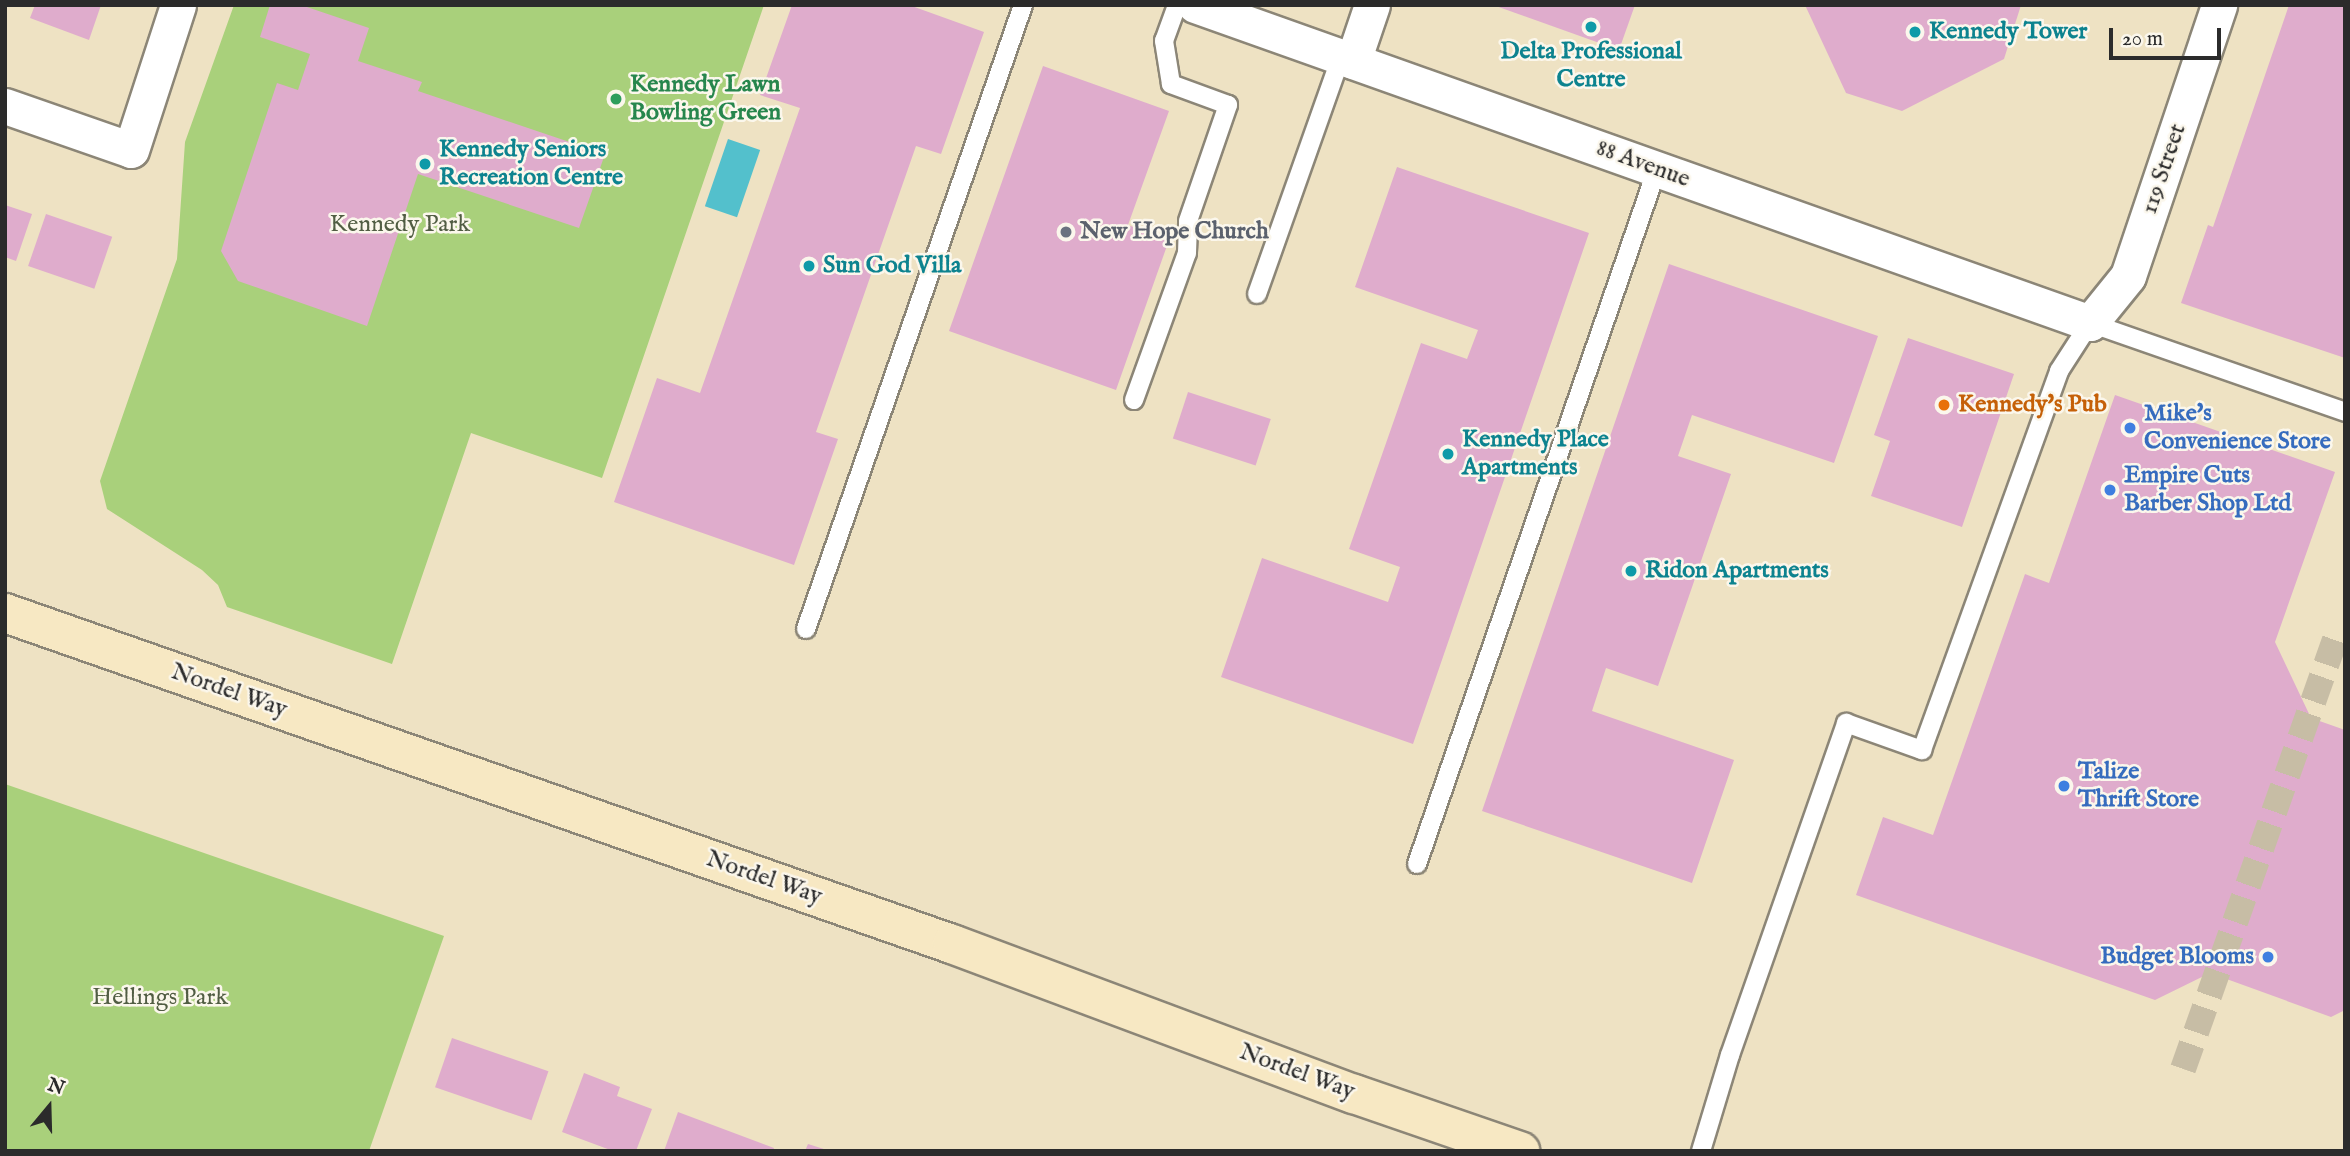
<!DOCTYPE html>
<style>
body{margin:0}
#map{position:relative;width:2350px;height:1156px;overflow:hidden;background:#eee2c3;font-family:"IM FELL English",serif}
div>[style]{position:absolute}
.green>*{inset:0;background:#a9d07b}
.water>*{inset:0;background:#53c0cc;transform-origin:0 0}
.building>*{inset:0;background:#dfaccc;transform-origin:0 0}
.pedestrian-tunnel>*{height:26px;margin-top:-13px;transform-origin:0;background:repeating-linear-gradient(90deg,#c7bda5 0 26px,transparent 0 39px)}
.roads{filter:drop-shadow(2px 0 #8c8677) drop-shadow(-2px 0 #8c8677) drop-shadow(0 2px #8c8677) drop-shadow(0 -2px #8c8677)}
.service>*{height:18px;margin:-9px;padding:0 9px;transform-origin:9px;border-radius:9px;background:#fff}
.minor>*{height:35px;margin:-17.5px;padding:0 17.5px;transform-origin:17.5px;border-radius:17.5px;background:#fff}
.secondary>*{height:38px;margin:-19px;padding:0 19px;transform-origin:19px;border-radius:19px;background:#f7e8c3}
.dots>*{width:19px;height:19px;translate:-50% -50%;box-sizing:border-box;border:4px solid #fbf7ec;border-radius:50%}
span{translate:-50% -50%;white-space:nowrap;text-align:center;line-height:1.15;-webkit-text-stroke:5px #fbf7ec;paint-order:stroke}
.culture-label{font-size:24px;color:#0d838f;font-weight:700}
.left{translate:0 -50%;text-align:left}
.leisure-label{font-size:24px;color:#27864d;font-weight:700}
.street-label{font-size:24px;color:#2b2b2b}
.park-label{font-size:24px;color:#515d43}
.worship-label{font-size:24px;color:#5b616d;font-weight:700}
.food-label{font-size:24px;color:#c56008;font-weight:700}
.shop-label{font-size:24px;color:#366cbe;font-weight:700}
.right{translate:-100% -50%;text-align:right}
.frame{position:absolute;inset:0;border:7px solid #2b2b2b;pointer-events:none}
.north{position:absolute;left:14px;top:1072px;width:70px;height:70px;-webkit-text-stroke:5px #fbf7ec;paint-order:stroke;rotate:19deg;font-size:19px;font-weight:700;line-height:28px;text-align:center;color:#2b2b2b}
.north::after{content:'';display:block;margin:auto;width:24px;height:32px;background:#2b2b2b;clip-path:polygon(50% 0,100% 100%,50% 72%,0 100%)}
.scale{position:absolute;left:2109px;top:28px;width:112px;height:32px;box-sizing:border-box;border:4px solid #2b2b2b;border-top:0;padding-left:9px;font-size:21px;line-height:24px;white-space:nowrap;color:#2b2b2b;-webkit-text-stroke:5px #fbf7ec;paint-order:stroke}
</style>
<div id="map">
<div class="green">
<div style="clip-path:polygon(234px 5px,764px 5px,602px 478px,471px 433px,392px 664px,227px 607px,218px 585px,202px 570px,107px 509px,100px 481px,177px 259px,185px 142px)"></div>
<div style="clip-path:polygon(5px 784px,444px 936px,369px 1151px,5px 1151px)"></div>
</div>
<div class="water">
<div style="left:728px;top:139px;width:34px;height:71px;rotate:19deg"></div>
</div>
<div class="building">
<div style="clip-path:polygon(35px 5px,101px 5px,89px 40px,30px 18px)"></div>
<div style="clip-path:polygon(270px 5px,301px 5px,369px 28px,358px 61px,422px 82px,418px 91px,605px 154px,579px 228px,418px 174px,367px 326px,238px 281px,221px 251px,277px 83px,298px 90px,310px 54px,260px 37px)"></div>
<div style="clip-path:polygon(792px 5px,909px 5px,984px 32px,941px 154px,916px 146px,816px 432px,838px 439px,794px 565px,614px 502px,657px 378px,700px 393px,800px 108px,760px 95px)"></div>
<div style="clip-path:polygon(1493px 5px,1635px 5px,1619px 50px)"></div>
<div style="clip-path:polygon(1805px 5px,2021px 5px,2004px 59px,1902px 111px,1846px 93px)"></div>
<div style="clip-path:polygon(2289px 5px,2345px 5px,2345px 358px,2181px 303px,2208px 225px,2213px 227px)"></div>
<div style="clip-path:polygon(1043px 66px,1169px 111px,1128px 225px,1169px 240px,1116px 390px,949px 331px)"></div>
<div style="clip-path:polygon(1397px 167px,1589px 233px,1413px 744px,1221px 677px,1262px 558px,1388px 602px,1400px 567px,1349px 549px,1421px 343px,1467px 359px,1478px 330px,1355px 287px)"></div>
<div style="clip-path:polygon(5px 205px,32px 214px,16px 261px,5px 257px)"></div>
<div style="left:46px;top:214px;width:70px;height:55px;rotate:19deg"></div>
<div style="clip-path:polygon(1669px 264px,1878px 336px,1834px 463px,1692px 415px,1678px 456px,1731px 474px,1658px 686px,1606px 668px,1592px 711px,1734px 760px,1692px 883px,1482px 811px)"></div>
<div style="clip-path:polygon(1908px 338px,2014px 374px,1962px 527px,1871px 496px,1890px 441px,1874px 435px)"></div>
<div style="left:1188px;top:392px;width:87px;height:49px;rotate:18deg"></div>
<div style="clip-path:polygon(2115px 395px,2335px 472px,2275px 642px,2311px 718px,2345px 730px,2345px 1010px,2331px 1017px,2210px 973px,2155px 1000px,1856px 895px,1883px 817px,1933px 835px,2025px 574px,2049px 583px)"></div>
<div style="left:452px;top:1038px;width:102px;height:52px;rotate:19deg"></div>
<div style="clip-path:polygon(584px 1073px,620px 1087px,617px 1096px,652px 1109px,636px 1151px,613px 1151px,562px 1132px)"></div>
<div style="clip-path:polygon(678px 1112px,774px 1148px,773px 1151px,664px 1151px)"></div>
<div style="clip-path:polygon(808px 1144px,827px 1150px,827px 1151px,805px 1151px)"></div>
</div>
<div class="pedestrian-tunnel">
<div style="left:2183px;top:1069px;width:461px;rotate:-70.5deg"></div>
</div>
<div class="roads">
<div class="service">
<div style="left:1257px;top:294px;width:251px;rotate:-70.5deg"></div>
<div style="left:1134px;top:400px;width:156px;rotate:-70.2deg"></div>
<div style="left:1187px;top:253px;width:32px;rotate:-88deg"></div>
<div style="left:1188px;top:221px;width:123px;rotate:-71deg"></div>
<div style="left:1228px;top:105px;width:61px;rotate:-159.8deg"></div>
<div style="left:1171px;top:84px;width:44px;rotate:-99.2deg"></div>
<div style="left:1164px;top:41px;width:38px;rotate:-70deg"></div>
<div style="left:806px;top:629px;width:661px;rotate:-70.82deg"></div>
<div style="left:1417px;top:864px;width:735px;rotate:-70.95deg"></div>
<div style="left:1701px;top:1151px;width:100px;rotate:-73.2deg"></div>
<div style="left:1730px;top:1055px;width:352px;rotate:-70.7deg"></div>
<div style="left:1846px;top:723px;width:81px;rotate:19.6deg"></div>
<div style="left:1922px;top:750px;width:403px;rotate:-70.1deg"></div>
<div style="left:2059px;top:371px;width:57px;rotate:-57.1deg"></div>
<div style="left:2090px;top:323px;width:270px;rotate:19.2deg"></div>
</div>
<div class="minor">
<div style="left:1195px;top:5px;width:950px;rotate:19.56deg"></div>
<div style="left:2090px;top:323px;width:60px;rotate:-51deg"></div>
<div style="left:2128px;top:276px;width:286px;rotate:-71.4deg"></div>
<div style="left:1353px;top:61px;width:59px;rotate:-71.3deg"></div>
<div style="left:5px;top:106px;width:133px;rotate:19.2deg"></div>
<div style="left:131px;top:150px;width:152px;rotate:-72deg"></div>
</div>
<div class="secondary">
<div style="left:5px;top:613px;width:1003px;rotate:19.27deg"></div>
<div style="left:952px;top:944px;width:429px;rotate:20.5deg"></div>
<div style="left:1354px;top:1094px;width:176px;rotate:19deg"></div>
</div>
</div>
<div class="dots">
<div style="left:1591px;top:27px;background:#0f9aa8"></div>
<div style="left:1915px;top:32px;background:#0f9aa8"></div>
<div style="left:616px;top:99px;background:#2e9e5b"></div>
<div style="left:425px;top:164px;background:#0f9aa8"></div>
<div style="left:1066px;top:232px;background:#6b7280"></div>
<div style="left:809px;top:266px;background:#0f9aa8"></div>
<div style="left:1944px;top:405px;background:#e8710a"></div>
<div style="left:2130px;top:428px;background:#3f7fe0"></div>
<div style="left:1448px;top:454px;background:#0f9aa8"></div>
<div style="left:2110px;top:490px;background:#3f7fe0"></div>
<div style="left:1631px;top:571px;background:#0f9aa8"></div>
<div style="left:2064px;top:786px;background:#3f7fe0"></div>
<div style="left:2268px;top:957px;background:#3f7fe0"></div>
</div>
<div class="culture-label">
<span class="left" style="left:1929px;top:32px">Kennedy Tower</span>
<span style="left:1591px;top:66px">Delta Professional<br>Centre</span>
<span class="left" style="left:439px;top:164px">Kennedy Seniors<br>Recreation Centre</span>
<span class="left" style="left:823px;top:266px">Sun God Villa</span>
<span class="left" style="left:1462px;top:454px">Kennedy Place<br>Apartments</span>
<span class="left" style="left:1645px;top:571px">Ridon Apartments</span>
</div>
<div class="leisure-label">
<span class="left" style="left:630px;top:99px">Kennedy Lawn<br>Bowling Green</span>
</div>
<div class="street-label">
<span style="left:1643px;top:164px;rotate:20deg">88 Avenue</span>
<span style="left:2164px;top:169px;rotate:-71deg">119 Street</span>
<span style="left:229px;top:691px;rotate:19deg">Nordel Way</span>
<span style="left:764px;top:878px;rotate:19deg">Nordel Way</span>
<span style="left:1297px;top:1072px;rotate:20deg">Nordel Way</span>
</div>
<div class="park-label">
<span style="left:400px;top:225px">Kennedy Park</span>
<span style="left:160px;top:998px">Hellings Park</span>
</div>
<div class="worship-label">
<span class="left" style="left:1080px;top:232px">New Hope Church</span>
</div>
<div class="food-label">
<span class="left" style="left:1958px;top:405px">Kennedy's Pub</span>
</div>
<div class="shop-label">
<span class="left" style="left:2144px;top:428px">Mike's<br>Convenience Store</span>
<span class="left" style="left:2124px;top:490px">Empire Cuts<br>Barber Shop Ltd</span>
<span class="left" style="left:2078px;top:786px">Talize<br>Thrift Store</span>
<span class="right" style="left:2254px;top:957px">Budget Blooms</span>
</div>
<div class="frame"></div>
<div class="north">N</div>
<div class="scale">20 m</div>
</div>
